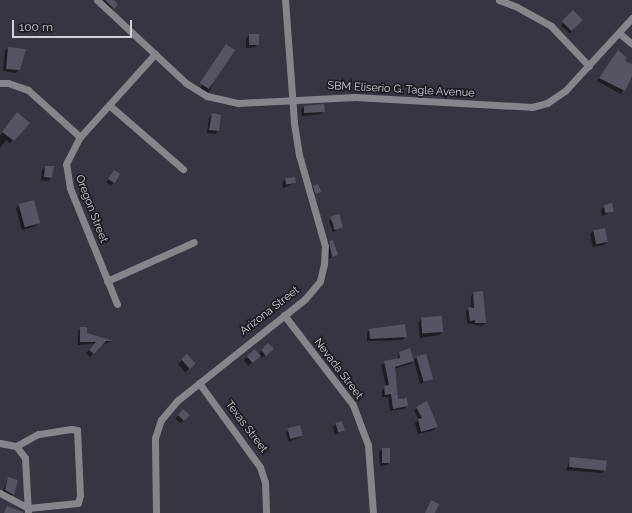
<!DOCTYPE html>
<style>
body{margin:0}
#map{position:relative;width:632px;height:513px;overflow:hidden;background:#363541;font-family:Raleway,sans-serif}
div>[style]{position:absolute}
.shadow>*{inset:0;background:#0007;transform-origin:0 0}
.building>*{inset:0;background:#565462;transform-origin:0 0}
.minor>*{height:7px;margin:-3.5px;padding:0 3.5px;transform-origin:3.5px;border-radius:3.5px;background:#86858c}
span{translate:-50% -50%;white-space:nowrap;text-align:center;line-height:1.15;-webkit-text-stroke:3.5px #1e1d23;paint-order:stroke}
.street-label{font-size:11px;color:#d2d1d9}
.scale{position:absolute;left:12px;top:20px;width:120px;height:18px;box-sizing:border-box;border:2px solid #d2d1d9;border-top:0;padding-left:5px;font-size:12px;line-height:14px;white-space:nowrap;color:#d2d1d9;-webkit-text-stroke:3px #1e1d23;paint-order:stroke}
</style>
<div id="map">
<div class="shadow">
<div style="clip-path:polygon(98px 0,112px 0,117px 5px,110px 11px)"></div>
<div style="left:573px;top:12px;width:12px;height:18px;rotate:42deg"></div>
<div style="clip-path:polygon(249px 35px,258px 44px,255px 47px,246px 48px,246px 39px)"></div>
<div style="clip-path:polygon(226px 46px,211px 89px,207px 94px,199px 90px)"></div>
<div style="clip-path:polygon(8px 48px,19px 69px,16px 73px,3px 71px,5px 51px)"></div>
<div style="clip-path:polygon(618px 51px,623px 61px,632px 65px,632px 74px,621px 94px,597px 81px)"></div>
<div style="clip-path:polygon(304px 107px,324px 111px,321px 114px,302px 116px,301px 110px)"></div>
<div style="clip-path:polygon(17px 113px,29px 123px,10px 143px,6px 140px,0 148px,0 136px)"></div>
<div style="clip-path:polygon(212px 115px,220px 116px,218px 131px,215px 134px,207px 133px,209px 118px)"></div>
<div style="clip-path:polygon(45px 167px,52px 178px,48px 181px,41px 180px,42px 170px)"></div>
<div style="clip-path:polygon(114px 171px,114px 182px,111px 185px,106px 182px)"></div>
<div style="clip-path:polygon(285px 180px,295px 183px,283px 188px,282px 183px)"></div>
<div style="clip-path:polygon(314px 187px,320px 191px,312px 196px,310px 190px)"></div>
<div style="clip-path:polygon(612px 204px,613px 211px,602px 216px,601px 209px)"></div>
<div style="clip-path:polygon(19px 205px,39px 223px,36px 226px,22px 230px,16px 208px)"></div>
<div style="clip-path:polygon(332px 218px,342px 227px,333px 232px,329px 221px)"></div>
<div style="clip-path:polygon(593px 231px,607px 242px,604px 245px,593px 247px,590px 234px)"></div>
<div style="clip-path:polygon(329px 242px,336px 255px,329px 259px,326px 245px)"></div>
<div style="clip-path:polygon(474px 293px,485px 323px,482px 326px,467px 323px,466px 311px,471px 308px,471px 296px)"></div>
<div style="clip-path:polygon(421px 319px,442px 332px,439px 335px,420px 338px,418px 323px)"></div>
<div style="clip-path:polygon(404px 325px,405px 337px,402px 340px,367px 341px,367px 333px,370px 330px)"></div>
<div style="clip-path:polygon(81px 328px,86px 334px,112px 341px,99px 346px,90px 357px,86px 353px,94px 344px,78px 345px,78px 331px)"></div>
<div style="clip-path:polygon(268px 345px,269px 352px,262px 358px,260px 355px,248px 366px,244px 360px,255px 350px,258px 354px)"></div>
<div style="clip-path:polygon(410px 350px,413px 361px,417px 357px,432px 378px,420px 384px,414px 360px,410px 364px,394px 369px,397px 400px,407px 406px,404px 409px,390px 411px,388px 397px,382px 397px,382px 390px,386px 386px,381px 365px,397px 359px,399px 353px)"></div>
<div style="left:187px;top:356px;width:11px;height:12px;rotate:49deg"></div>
<div style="clip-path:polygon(417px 408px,437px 427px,434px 430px,418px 434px,415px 423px,419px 420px,414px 411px)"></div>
<div style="clip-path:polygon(183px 410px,189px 415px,181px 423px,175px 419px)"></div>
<div style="clip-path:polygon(336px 424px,344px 430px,335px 435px,333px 427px)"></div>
<div style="clip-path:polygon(289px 430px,302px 436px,289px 442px,286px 433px)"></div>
<div style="clip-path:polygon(382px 449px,390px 462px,387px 465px,380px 466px,379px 452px)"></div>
<div style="clip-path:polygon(571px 458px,605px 470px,602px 473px,566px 470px)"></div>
<div style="clip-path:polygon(8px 479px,13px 494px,10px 497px,2px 493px)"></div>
</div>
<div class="building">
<div style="clip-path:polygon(105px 0,114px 0,118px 5px,114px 9px)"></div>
<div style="left:573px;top:10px;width:14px;height:16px;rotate:45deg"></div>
<div style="left:249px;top:34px;width:10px;height:11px"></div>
<div style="left:226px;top:44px;width:11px;height:47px;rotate:34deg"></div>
<div style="clip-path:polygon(8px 47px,26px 49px,20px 70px,6px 69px)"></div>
<div style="clip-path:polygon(618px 50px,627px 58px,625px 61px,632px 64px,632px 76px,625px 91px,599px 78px)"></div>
<div style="clip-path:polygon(324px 104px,325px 112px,304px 113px,304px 106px)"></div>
<div style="clip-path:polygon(17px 112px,30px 123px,14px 141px,2px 132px)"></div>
<div style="clip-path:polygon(212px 113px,221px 115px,219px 131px,209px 130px)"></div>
<div style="clip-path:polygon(45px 166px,54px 166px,52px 178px,44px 177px)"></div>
<div style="clip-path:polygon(114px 170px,120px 174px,115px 183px,108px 179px)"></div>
<div style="left:295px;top:177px;width:6px;height:10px;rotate:81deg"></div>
<div style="clip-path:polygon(318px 184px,321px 192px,315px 194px,313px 186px)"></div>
<div style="left:34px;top:200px;width:24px;height:16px;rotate:75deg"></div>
<div style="clip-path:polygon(612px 203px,614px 212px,605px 213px,604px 205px)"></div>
<div style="left:339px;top:214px;width:14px;height:9px;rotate:73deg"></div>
<div style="left:605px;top:228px;width:14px;height:12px;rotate:78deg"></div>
<div style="clip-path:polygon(333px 240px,338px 255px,332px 257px,329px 241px)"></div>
<div style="clip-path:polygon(483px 291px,486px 323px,475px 323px,475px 320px,470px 321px,468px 307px,474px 308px,473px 292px)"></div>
<div style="left:442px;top:316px;width:16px;height:21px;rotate:86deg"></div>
<div style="clip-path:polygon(405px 324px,407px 337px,370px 339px,369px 329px)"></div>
<div style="clip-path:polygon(80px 327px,87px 327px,87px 333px,114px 341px,106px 341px,94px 354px,89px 350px,96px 342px,80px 342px)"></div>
<div style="clip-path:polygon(268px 343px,274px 349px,266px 356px,261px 350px)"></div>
<div style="clip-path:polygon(410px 348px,414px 361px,395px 367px,398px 399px,407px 398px,408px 406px,393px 409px,391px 394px,385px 395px,384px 386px,389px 385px,384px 361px,400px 358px,399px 352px)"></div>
<div style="left:255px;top:349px;width:9px;height:11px;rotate:49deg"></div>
<div style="left:187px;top:354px;width:13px;height:8px;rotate:48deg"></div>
<div style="left:426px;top:354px;width:26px;height:10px;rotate:74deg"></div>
<div style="clip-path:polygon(427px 401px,438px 427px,421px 432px,418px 419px,422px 418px,416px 407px)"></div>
<div style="clip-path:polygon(183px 409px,190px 415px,184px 421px,178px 415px)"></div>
<div style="left:342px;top:421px;width:10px;height:7px;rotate:73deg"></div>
<div style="left:300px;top:425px;width:11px;height:13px;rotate:75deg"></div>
<div style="left:382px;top:448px;width:8px;height:15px"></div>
<div style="left:570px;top:457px;width:37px;height:10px;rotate:6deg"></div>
<div style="clip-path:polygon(8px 477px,18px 480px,14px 495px,5px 490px)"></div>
<div style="clip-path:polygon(431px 500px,439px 504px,435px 513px,425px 513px)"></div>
<div style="clip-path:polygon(7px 506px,23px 512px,23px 513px,4px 513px)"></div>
</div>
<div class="minor">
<div style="left:97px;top:0;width:122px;rotate:43deg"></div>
<div style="left:186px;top:83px;width:25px;rotate:32deg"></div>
<div style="left:207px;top:96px;width:32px;rotate:13deg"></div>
<div style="left:238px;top:103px;width:117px;rotate:-2.9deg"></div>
<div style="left:355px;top:97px;width:177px;rotate:3.2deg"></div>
<div style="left:532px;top:107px;width:16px;rotate:-15deg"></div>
<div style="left:547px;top:103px;width:22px;rotate:-34deg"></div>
<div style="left:565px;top:91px;width:99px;rotate:-47.5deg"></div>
<div style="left:499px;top:0;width:19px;rotate:21deg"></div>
<div style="left:517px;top:7px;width:39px;rotate:29deg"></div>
<div style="left:551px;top:26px;width:55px;rotate:46.5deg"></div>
<div style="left:619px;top:33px;width:17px;rotate:40deg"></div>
<div style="left:0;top:83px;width:8px"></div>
<div style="left:8px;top:83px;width:21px;rotate:19deg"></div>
<div style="left:28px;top:90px;width:70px;rotate:42.1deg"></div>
<div style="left:109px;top:105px;width:98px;rotate:40.9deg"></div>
<div style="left:107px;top:281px;width:95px;rotate:-24.1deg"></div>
<div style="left:117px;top:304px;width:125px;rotate:-112.1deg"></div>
<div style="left:70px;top:188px;width:24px;rotate:-99deg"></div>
<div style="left:66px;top:164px;width:30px;rotate:-63deg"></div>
<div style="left:80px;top:137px;width:112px;rotate:-47.9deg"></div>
<div style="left:284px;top:315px;width:113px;rotate:52.5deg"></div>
<div style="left:353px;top:405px;width:43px;rotate:69.4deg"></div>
<div style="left:368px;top:445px;width:68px;rotate:85.8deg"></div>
<div style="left:199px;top:383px;width:104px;rotate:54deg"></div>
<div style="left:260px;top:467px;width:16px;rotate:72deg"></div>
<div style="left:265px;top:482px;width:31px;rotate:88deg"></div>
<div style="left:0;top:443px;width:16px;rotate:11deg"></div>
<div style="left:16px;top:446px;width:15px;rotate:53deg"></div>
<div style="left:25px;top:458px;width:55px;rotate:86.9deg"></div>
<div style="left:0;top:493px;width:32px;rotate:28deg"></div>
<div style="left:28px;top:508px;width:50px;rotate:-5.7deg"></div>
<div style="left:78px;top:503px;width:8px;rotate:-76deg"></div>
<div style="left:80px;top:495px;width:65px;rotate:-92.6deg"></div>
<div style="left:77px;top:430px;width:6px;rotate:-171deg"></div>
<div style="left:71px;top:429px;width:33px;rotate:171deg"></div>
<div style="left:38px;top:434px;width:25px;rotate:151deg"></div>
<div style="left:156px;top:513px;width:75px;rotate:-90.8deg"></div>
<div style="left:155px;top:438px;width:19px;rotate:-72deg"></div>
<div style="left:161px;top:420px;width:26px;rotate:-50deg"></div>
<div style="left:178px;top:400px;width:162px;rotate:-38.5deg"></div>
<div style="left:305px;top:299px;width:23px;rotate:-50deg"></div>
<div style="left:320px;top:281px;width:17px;rotate:-77deg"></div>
<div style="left:324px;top:264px;width:18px;rotate:-87deg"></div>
<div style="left:325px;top:246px;width:95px;rotate:-105.9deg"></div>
<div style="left:299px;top:155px;width:33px;rotate:-99deg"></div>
<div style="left:294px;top:122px;width:122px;rotate:-94.2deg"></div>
</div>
<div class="street-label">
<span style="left:401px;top:90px;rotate:3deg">SBM Eliserio G. Tagle Avenue</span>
<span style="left:91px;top:209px;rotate:69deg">Oregon Street</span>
<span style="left:270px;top:311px;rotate:-38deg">Arizona Street</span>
<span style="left:338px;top:369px;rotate:53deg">Nevada Street</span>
<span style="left:246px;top:427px;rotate:53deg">Texas Street</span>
</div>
<div class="scale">100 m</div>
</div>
